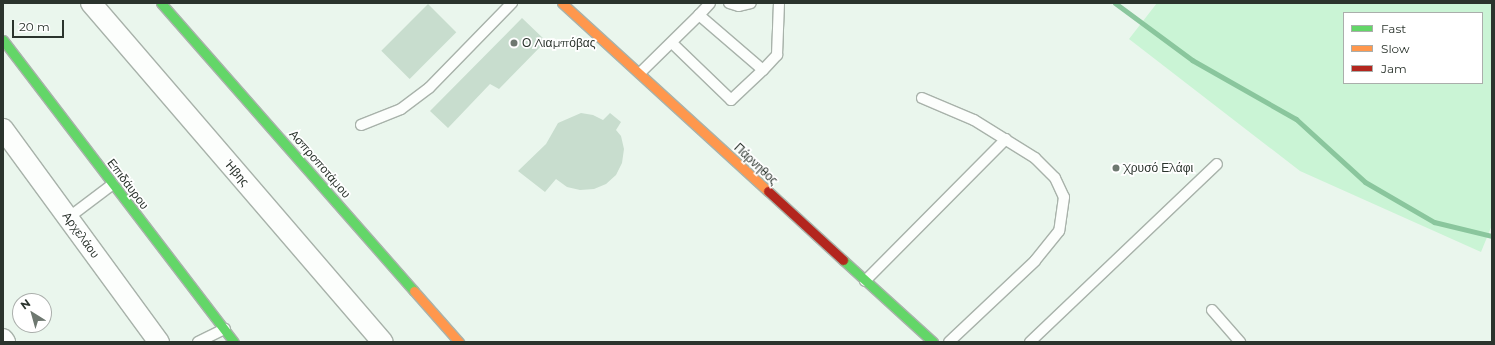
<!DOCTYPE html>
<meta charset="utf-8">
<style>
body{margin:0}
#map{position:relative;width:1495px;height:345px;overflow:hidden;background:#eaf6ed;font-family:Montserrat,sans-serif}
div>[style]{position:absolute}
.green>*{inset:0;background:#caf4d5}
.stream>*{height:5px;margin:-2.5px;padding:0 2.5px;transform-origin:2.5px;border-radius:2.5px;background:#8ac69d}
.building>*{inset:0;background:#c8ddce;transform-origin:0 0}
.roads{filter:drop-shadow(1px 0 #a8b2aa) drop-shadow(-1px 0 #a8b2aa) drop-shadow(0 1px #a8b2aa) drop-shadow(0 -1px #a8b2aa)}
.lane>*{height:10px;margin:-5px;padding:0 5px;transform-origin:5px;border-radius:5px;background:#fcfefc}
.street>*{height:20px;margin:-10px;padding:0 10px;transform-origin:10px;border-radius:10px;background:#fcfefc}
.fast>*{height:9px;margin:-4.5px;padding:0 4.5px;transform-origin:4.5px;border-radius:4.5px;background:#63d668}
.slow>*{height:9px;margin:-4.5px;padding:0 4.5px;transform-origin:4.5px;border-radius:4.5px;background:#ff974d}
.jam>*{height:9px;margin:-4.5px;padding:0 4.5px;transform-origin:4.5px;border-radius:4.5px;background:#b3261e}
.dots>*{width:11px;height:11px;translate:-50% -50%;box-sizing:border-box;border:2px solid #fff;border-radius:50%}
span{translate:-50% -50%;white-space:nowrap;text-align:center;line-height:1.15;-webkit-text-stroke:3.5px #fff;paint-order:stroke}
.poi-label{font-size:12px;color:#2b342d}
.left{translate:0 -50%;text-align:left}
.street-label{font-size:12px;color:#2b342d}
.frame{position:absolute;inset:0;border:4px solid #2b342d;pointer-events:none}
.legend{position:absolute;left:1343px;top:12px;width:140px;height:72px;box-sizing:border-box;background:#fff;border:1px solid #aaaeab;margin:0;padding:5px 7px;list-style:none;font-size:12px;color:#2b342d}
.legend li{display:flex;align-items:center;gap:8px;height:20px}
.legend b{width:20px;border:1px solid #aaaeab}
.north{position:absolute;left:12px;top:293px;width:40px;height:40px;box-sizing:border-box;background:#fff;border:1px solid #aaaeab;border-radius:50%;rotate:323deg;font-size:11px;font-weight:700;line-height:16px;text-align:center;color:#2b342d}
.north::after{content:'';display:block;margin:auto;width:14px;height:18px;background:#6e7870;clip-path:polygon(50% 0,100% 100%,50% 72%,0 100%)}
.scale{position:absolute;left:12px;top:20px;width:52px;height:18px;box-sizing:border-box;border:2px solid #2b342d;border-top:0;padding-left:5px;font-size:12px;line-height:14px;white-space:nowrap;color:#2b342d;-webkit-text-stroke:3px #fff;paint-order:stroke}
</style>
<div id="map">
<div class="green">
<div style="clip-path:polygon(evenodd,1157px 3px,1492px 3px,1492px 225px,1481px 252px,1300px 171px,1129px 39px,1157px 3px,1344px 13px,1482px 13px,1482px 83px,1344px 83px,1344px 13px)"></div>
</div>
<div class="stream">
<div style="left:1115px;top:3px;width:96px;rotate:36.5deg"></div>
<div style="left:1192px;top:60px;width:120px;rotate:29.6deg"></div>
<div style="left:1296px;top:119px;width:93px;rotate:42.4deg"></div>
<div style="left:1365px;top:182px;width:80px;rotate:30.1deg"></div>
<div style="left:1434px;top:222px;width:60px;rotate:13.6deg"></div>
</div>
<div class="building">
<div style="left:428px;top:4px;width:40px;height:66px;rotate:45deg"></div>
<div style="clip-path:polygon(522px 18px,546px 41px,499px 89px,490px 84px,448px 128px,430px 111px)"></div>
<div style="clip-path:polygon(581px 113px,593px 115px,603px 120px,610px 113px,621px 122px,616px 130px,621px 136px,624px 149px,622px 163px,616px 175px,606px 184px,594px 189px,580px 190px,567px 187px,556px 179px,545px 192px,518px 171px,546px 144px,558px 123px)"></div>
</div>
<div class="roads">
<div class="lane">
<div style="left:729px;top:3px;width:10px;rotate:17deg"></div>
<div style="left:739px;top:6px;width:12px;rotate:-14deg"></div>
<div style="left:699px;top:15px;width:16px;rotate:-47deg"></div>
<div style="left:672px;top:43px;width:82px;rotate:44deg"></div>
<div style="left:731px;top:100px;width:44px;rotate:-43.2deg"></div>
<div style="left:640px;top:73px;width:83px;rotate:-44.5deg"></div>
<div style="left:699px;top:15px;width:84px;rotate:40.7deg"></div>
<div style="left:763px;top:70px;width:21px;rotate:-47deg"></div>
<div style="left:777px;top:55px;width:52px;rotate:-87.8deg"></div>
<div style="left:922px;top:98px;width:56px;rotate:22.9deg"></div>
<div style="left:974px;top:120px;width:72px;rotate:31.9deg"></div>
<div style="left:1035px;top:158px;width:28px;rotate:45deg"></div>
<div style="left:1055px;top:178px;width:21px;rotate:65deg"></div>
<div style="left:1064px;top:197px;width:34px;rotate:98deg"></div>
<div style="left:1059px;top:231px;width:38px;rotate:129deg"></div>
<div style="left:1035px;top:261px;width:118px;rotate:136.7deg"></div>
<div style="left:361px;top:125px;width:43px;rotate:-21.8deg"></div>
<div style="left:401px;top:109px;width:35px;rotate:-37deg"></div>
<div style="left:429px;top:88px;width:119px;rotate:-45.7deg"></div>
<div style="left:68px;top:218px;width:56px;rotate:-37.1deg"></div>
<div style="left:865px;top:281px;width:200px;rotate:-45.2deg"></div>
<div style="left:1212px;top:310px;width:43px;rotate:48.8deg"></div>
<div style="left:198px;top:342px;width:30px;rotate:-26deg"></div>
<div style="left:1030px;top:342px;width:258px;rotate:-43.6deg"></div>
</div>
<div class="street">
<div style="left:91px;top:3px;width:447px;rotate:49.3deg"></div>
<div style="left:3px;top:129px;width:264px;rotate:53.8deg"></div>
<div style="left:3px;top:339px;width:4px;rotate:56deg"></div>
</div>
<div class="fast">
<div style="left:161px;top:3px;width:383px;rotate:48.7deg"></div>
<div style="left:3px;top:40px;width:380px;rotate:52.6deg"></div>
<div style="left:843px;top:260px;width:122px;rotate:42.3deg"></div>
</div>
<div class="slow">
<div style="left:562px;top:3px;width:279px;rotate:42.4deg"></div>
<div style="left:414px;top:291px;width:68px;rotate:48.6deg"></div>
</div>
<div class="jam">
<div style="left:768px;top:191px;width:102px;rotate:42.6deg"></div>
</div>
</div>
<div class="dots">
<div style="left:514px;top:43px;background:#6e7870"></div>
<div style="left:1116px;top:168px;background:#6e7870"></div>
</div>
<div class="poi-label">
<span class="left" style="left:522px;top:43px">Ο Λιαμπόβας</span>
<span class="left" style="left:1124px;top:168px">Χρυσό Ελάφι</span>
</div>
<div class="street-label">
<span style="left:320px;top:164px;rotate:49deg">Ασπροποτάμου</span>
<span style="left:756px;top:164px;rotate:43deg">Πάρνηθος</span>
<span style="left:237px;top:173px;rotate:49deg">Ήβης</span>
<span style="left:128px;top:184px;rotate:53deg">Επιδάυρου</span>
<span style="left:81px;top:235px;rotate:54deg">Αρχελάου</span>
</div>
<div class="frame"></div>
<ul class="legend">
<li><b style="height:5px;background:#63d668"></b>Fast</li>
<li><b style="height:5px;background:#ff974d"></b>Slow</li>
<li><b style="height:5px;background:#b3261e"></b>Jam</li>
</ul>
<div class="north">N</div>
<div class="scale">20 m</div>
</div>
